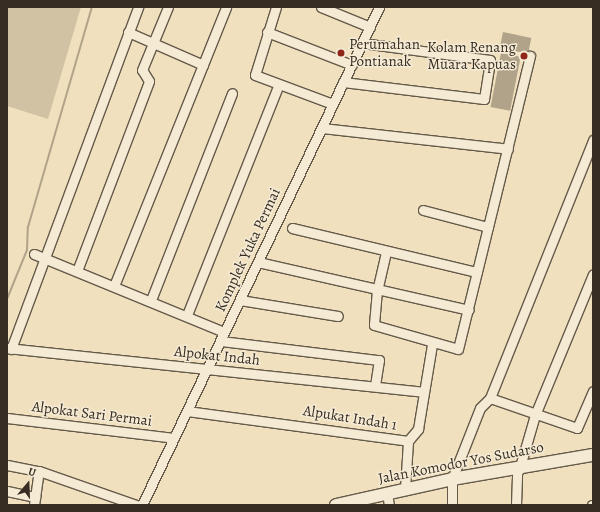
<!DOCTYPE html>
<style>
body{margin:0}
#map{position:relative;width:600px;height:512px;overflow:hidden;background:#f0e0be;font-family:Alegreya,serif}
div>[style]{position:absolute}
.green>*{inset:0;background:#d1c2a4}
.water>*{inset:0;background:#b1a389;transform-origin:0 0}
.stream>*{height:2px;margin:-1px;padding:0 1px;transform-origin:1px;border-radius:1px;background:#b1a389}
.roads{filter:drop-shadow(1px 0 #655a4a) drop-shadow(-1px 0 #655a4a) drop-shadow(0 1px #655a4a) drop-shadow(0 -1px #655a4a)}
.street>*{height:9px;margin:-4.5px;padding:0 4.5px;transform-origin:4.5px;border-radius:4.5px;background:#f5ebd5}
.secondary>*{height:12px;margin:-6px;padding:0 6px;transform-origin:6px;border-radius:6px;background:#f5ebd5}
.dots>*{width:11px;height:11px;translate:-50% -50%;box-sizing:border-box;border:2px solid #f5ebd5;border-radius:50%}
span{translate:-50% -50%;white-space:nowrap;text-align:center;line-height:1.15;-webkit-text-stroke:3px #f5ebd5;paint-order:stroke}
.poi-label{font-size:15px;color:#372d23}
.left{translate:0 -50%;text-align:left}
.right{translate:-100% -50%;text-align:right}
.street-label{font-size:15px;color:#372d23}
.frame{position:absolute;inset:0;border:8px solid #372d23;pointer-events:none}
.north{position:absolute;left:8px;top:464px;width:40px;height:40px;-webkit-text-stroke:3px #f5ebd5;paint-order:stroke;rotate:19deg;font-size:11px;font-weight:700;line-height:16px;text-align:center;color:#372d23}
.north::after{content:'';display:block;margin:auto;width:14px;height:18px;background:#372d23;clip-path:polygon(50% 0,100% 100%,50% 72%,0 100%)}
</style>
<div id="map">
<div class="green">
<div style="clip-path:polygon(7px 7px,81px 7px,48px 119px,7px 106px)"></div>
</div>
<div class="water">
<div style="left:503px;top:32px;width:29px;height:16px;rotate:12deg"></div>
<div style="left:501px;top:53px;width:20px;height:55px;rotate:11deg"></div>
</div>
<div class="stream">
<div style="left:7px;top:299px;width:53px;rotate:-67.8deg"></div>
<div style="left:27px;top:250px;width:23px;rotate:-88deg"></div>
<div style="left:28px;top:227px;width:229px;rotate:-73.8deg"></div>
</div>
<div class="roads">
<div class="street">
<div style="left:276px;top:7px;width:71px;rotate:107.2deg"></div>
<div style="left:255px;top:75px;width:83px;rotate:20.4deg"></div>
<div style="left:321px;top:7px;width:53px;rotate:22.2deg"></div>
<div style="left:128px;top:32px;width:82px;rotate:23.7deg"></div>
<div style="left:267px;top:32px;width:91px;rotate:21.2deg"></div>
<div style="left:343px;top:82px;width:142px;rotate:6.9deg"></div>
<div style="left:484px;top:99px;width:39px;rotate:-81deg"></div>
<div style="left:490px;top:60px;width:129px;rotate:-172.4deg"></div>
<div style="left:322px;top:128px;width:187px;rotate:6.4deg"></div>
<div style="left:423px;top:210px;width:67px;rotate:14.7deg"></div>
<div style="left:292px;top:228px;width:190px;rotate:13.4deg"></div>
<div style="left:386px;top:252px;width:39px;rotate:103deg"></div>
<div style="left:377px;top:290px;width:35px;rotate:95deg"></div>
<div style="left:374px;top:325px;width:87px;rotate:15.9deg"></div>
<div style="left:458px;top:349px;width:302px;rotate:-76.2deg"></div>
<div style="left:34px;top:254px;width:205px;rotate:22.3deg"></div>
<div style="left:258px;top:262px;width:216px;rotate:12.8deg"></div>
<div style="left:77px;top:271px;width:203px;rotate:-69.2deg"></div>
<div style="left:149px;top:81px;width:13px;rotate:-122deg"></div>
<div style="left:142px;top:70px;width:68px;rotate:-67.6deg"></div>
<div style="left:114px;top:286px;width:301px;rotate:-68.1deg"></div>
<div style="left:151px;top:300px;width:222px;rotate:-68.6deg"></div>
<div style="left:240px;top:300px;width:99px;rotate:9.3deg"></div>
<div style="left:187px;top:315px;width:246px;rotate:-68.3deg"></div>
<div style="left:221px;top:341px;width:159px;rotate:6.9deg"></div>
<div style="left:379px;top:360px;width:26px;rotate:99deg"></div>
<div style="left:7px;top:348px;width:418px;rotate:6deg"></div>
<div style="left:11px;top:349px;width:365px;rotate:-69.6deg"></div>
<div style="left:490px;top:398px;width:92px;rotate:19deg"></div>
<div style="left:577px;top:428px;width:40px;rotate:-66.6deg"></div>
<div style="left:187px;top:411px;width:223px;rotate:7.7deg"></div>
<div style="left:408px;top:441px;width:16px;rotate:-50deg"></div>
<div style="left:418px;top:429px;width:86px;rotate:-80.6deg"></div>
<div style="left:7px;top:418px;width:168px;rotate:6.8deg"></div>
<div style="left:7px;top:465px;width:33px;rotate:11deg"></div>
<div style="left:39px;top:471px;width:103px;rotate:19.3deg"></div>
<div style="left:519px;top:470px;width:57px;rotate:-73.8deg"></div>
<div style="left:535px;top:415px;width:152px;rotate:-67.6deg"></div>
<div style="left:405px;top:489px;width:48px;rotate:-86.4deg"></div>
<div style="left:7px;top:491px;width:29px;rotate:12deg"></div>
<div style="left:387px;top:493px;width:12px;rotate:81deg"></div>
<div style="left:34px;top:505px;width:34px;rotate:-82deg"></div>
<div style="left:142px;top:505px;width:552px;rotate:-64.55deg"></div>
<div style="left:452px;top:505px;width:26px;rotate:-90deg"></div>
<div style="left:452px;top:479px;width:76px;rotate:-68.5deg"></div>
<div style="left:480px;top:408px;width:14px;rotate:-45deg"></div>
<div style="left:490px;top:398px;width:278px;rotate:-68.2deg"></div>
<div style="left:516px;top:505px;width:35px;rotate:-88deg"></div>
<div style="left:592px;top:505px;width:1px"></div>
</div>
<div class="secondary">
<div style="left:336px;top:505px;width:119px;rotate:-12.6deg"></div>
<div style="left:452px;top:479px;width:143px;rotate:-9.7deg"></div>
</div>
</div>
<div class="dots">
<div style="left:341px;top:53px;background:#8f2418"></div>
<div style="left:524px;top:56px;background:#8f2418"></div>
</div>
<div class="poi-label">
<span class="left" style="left:349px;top:53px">Perumahan<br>Pontianak</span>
<span class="right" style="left:516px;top:56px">Kolam Renang<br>Muara Kapuas</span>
</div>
<div class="street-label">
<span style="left:248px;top:250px;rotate:-65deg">Komplek Yuka Permai</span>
<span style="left:217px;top:356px;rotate:6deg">Alpokat Indah</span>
<span style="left:92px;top:414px;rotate:7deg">Alpokat Sari Permai</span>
<span style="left:350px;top:418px;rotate:9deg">Alpukat Indah 1</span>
<span style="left:461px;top:463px;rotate:-11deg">Jalan Komodor Yos Sudarso</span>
</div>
<div class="frame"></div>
<div class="north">U</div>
</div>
